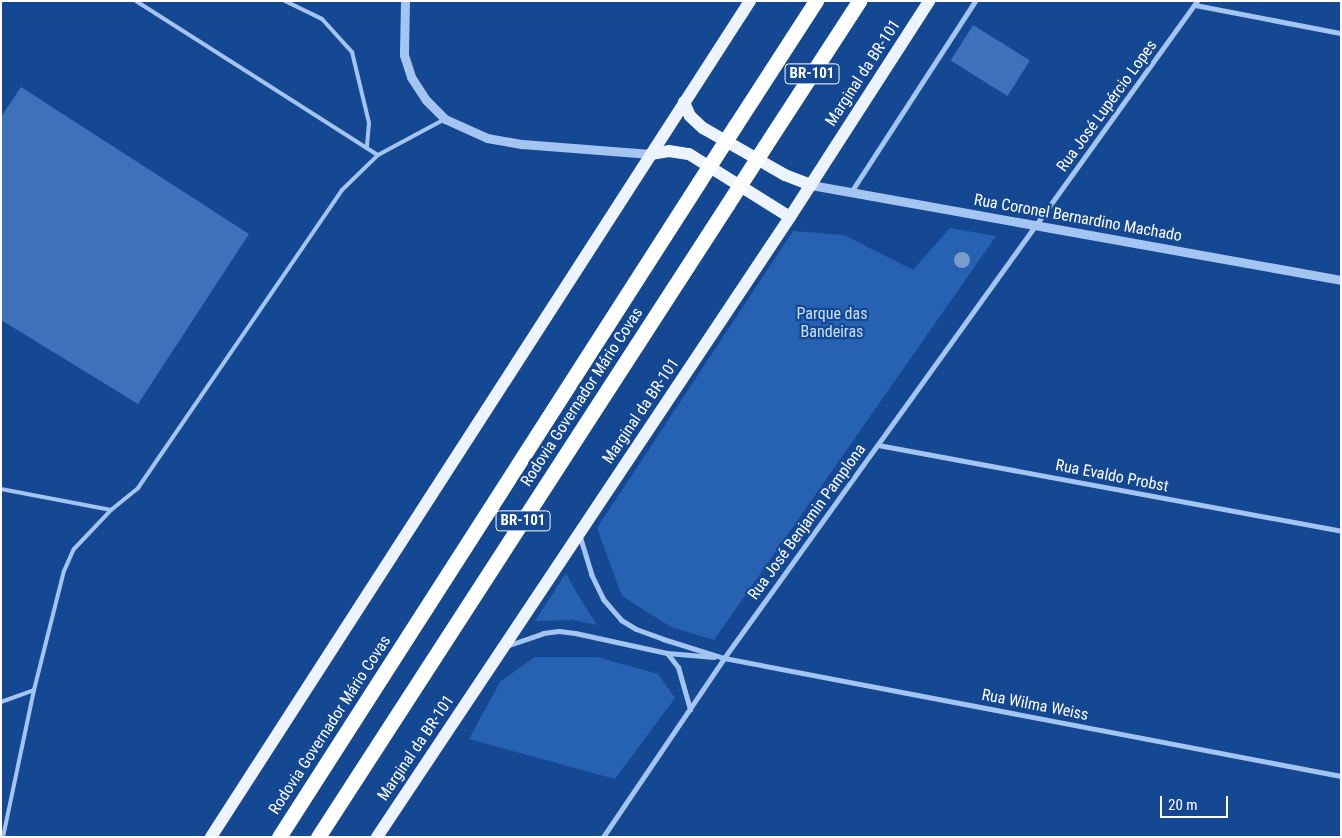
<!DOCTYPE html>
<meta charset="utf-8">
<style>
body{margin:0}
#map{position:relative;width:1342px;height:838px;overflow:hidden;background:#154893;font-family:"Roboto Condensed",sans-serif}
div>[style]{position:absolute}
.green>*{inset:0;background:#2762b2}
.building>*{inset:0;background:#3d72bb;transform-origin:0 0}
.service>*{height:4px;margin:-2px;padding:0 2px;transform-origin:2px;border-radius:2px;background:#a4c5f1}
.minor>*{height:5px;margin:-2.5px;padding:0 2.5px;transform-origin:2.5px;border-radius:2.5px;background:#a4c5f1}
.tertiary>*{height:9px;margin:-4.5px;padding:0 4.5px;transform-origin:4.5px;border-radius:4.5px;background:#a4c5f1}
.primary>*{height:12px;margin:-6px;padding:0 6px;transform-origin:6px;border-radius:6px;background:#eef4ff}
.motorway>*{height:15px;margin:-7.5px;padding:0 7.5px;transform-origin:7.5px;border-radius:7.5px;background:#fff}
.motorway-bridge>*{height:15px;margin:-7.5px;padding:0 7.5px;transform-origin:7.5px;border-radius:7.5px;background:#fff}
.trees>*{width:16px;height:16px;margin:-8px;border-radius:50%;background:#799ccd}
span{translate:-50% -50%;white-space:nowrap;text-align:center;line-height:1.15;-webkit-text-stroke:4.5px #154893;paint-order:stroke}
.shield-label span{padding:1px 4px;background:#154893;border:1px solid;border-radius:4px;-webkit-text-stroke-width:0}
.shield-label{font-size:15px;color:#fff;font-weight:700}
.street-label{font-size:16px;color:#fff}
.park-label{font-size:16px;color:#cbe0fc}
.frame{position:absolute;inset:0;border:2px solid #fff;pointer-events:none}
.scale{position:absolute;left:1160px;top:796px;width:68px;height:22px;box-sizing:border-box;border:2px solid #fff;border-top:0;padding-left:6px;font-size:15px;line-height:18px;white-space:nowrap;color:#fff;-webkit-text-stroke:4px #154893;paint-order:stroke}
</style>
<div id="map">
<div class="green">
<div style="clip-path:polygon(950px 228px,996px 236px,714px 640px,671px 627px,622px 596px,597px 528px,793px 231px,844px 235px,913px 270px)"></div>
<div style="clip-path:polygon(566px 573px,576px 592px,597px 625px,572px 620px,535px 621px)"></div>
<div style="clip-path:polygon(535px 657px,597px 657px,658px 674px,675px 698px,615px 779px,469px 739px,500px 682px)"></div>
</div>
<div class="building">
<div style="left:973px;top:25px;width:67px;height:42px;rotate:32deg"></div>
<div style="clip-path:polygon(21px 87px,249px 234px,138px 404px,1px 320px,1px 117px)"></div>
</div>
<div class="service">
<div style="left:136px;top:1px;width:287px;rotate:32.5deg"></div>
<div style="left:285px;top:1px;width:41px;rotate:25.9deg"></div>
<div style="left:322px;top:19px;width:45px;rotate:47.7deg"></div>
<div style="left:352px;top:52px;width:73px;rotate:76.5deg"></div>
<div style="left:369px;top:123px;width:25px;rotate:95deg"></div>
<div style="left:1px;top:489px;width:112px;rotate:10.8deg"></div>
<div style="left:1px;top:702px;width:35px;rotate:-20deg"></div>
<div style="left:3px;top:837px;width:150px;rotate:-78.1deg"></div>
<div style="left:34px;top:690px;width:123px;rotate:-75.9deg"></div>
<div style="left:64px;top:571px;width:24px;rotate:-66deg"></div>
<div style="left:74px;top:549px;width:54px;rotate:-46.5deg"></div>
<div style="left:111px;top:510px;width:35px;rotate:-39deg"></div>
<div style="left:138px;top:488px;width:361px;rotate:-55.6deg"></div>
<div style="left:342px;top:190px;width:50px;rotate:-44.2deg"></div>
<div style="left:378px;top:155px;width:76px;rotate:-28.2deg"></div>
</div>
<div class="minor">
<div style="left:1195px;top:5px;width:149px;rotate:10.9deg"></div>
<div style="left:851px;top:192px;width:228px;rotate:-57deg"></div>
<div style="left:878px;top:445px;width:471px;rotate:10.5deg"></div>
<div style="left:580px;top:537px;width:39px;rotate:73deg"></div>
<div style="left:591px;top:574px;width:28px;rotate:64deg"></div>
<div style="left:603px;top:599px;width:28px;rotate:49deg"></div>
<div style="left:621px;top:620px;width:17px;rotate:31deg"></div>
<div style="left:636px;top:629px;width:29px;rotate:20deg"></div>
<div style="left:663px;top:639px;width:64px;rotate:17.3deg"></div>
<div style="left:724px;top:658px;width:628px;rotate:10.83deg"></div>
<div style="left:509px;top:645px;width:36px;rotate:-19deg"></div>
<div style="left:543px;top:633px;width:16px;rotate:-7deg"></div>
<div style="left:559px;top:631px;width:16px;rotate:7deg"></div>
<div style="left:575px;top:633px;width:94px;rotate:12.3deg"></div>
<div style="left:667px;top:653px;width:47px;rotate:4.9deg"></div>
<div style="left:667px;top:653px;width:18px;rotate:52deg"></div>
<div style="left:678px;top:667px;width:44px;rotate:74.1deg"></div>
<div style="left:603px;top:837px;width:216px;rotate:-55.9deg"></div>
<div style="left:724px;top:658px;width:810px;rotate:-54.25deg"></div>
</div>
<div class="tertiary">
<div style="left:405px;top:1px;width:54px;rotate:91.1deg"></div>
<div style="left:404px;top:55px;width:23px;rotate:72deg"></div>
<div style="left:411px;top:77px;width:27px;rotate:57deg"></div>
<div style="left:426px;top:100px;width:27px;rotate:45deg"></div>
<div style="left:445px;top:119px;width:46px;rotate:24.3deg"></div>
<div style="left:487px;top:138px;width:36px;rotate:10deg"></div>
<div style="left:522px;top:144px;width:129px;rotate:4.4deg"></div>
<div style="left:811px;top:185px;width:538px;rotate:10.16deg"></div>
</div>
<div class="primary">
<div style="left:684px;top:102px;width:15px;rotate:67deg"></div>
<div style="left:690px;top:116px;width:18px;rotate:43deg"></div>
<div style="left:703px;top:128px;width:95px;rotate:29.8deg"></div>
<div style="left:785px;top:175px;width:28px;rotate:21deg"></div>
<div style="left:651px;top:154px;width:18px;rotate:-9deg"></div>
<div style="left:669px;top:151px;width:20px;rotate:9deg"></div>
<div style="left:689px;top:154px;width:119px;rotate:32deg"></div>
<div style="left:211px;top:837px;width:995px;rotate:-57.19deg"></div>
<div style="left:377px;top:837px;width:745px;rotate:-56.33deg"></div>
<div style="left:790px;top:217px;width:257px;rotate:-57.2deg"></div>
</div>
<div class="motorway">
<div style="left:735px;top:126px;width:149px;rotate:-57.1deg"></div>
<div style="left:765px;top:146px;width:173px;rotate:-57deg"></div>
<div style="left:279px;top:837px;width:778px;rotate:-57.33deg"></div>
<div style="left:318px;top:837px;width:753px;rotate:-57.09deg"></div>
</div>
<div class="motorway-bridge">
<div style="left:699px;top:182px;width:67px;rotate:-57.3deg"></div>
<div style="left:727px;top:205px;width:70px;rotate:-57.2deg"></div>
</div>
<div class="trees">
<div style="left:962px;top:260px"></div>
</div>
<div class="shield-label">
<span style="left:812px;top:74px">BR-101</span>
<span style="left:523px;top:521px">BR-101</span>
</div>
<div class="street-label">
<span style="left:863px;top:73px;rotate:-57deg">Marginal da BR-101</span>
<span style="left:1107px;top:106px;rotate:-54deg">Rua José Lupércio Lopes</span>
<span style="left:1078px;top:218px;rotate:10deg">Rua Coronel Bernardino Machado</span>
<span style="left:582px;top:397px;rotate:-57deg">Rodovia Governador Mário Covas</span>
<span style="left:641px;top:411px;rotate:-56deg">Marginal da BR-101</span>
<span style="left:1112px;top:476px;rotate:11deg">Rua Evaldo Probst</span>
<span style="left:807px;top:522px;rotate:-54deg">Rua José Benjamin Pamplona</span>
<span style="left:1035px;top:705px;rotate:11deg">Rua Wilma Weiss</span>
<span style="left:330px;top:725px;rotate:-57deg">Rodovia Governador Mário Covas</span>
<span style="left:416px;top:748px;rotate:-56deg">Marginal da BR-101</span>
</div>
<div class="park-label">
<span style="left:832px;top:323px">Parque das<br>Bandeiras</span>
</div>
<div class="frame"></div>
<div class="scale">20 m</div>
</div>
